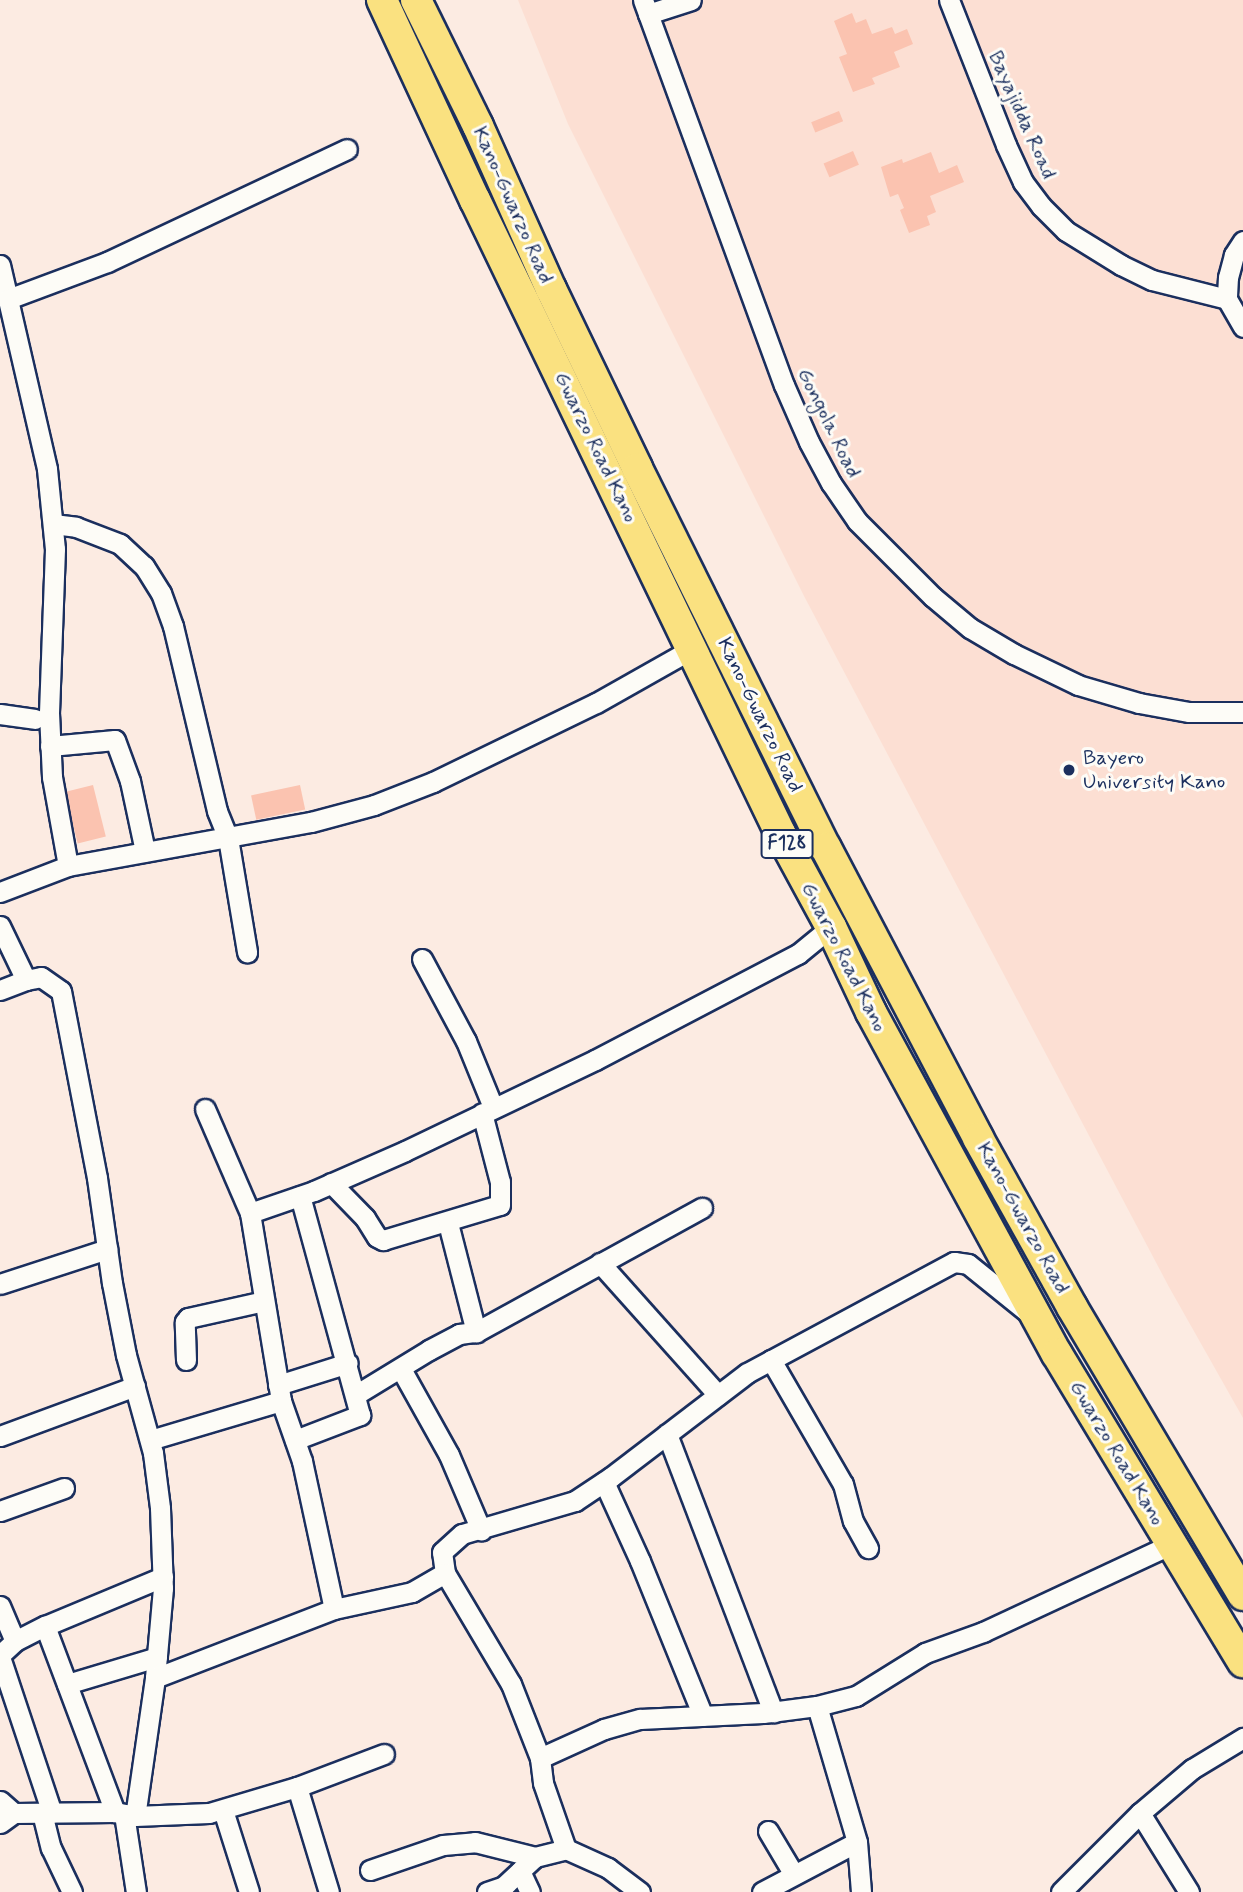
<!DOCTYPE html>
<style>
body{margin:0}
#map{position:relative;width:1243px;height:1892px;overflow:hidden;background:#fcebe2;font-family:Mynerve,sans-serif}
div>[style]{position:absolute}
.built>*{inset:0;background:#fcdfd3}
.building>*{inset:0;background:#fbc3b0;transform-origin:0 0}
.roads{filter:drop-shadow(2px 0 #1b2f5e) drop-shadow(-2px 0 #1b2f5e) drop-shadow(0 2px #1b2f5e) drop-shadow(0 -2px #1b2f5e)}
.minor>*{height:19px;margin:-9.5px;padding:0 9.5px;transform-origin:9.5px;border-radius:9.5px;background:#fdfcf7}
.primary>*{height:30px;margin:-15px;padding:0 15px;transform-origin:15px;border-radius:15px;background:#fae180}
.dots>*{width:19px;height:19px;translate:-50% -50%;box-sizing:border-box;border:4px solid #fdfcf7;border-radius:50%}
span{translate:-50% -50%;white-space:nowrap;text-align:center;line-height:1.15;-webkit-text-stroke:6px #fdfcf7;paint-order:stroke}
.shield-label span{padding:2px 5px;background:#fdfcf7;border:2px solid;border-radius:5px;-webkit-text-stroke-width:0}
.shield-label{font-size:19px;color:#1b2f5e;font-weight:700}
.street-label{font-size:21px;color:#1b2f5e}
.poi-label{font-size:21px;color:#1b2f5e}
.left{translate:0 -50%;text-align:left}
</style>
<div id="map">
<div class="built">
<div style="clip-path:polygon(518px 0,1243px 0,1243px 1418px,1169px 1287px,804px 596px,568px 124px)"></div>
</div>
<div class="building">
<div style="clip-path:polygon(852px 13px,856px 23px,866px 19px,872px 34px,892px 27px,895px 34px,907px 29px,913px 44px,894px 52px,900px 67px,872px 78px,875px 84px,853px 92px,839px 57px,847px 54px,834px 21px)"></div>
<div style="left:839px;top:111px;width:11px;height:30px;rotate:68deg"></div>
<div style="left:853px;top:151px;width:15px;height:32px;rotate:67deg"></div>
<div style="clip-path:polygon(931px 152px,939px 173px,957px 165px,964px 182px,930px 196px,936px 212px,927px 216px,930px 225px,909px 233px,900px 210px,904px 208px,898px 194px,890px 197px,881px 167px,902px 159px,903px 163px)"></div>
<div style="left:93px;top:785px;width:53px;height:29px;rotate:76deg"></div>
<div style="left:300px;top:785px;width:25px;height:50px;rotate:78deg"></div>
</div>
<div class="roads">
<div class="minor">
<div style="left:643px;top:0;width:410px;rotate:69.9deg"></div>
<div style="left:784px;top:385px;width:62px;rotate:66.3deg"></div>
<div style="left:809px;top:442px;width:47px;rotate:61.8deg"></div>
<div style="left:831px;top:483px;width:46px;rotate:55.6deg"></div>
<div style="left:857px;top:521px;width:107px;rotate:45deg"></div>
<div style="left:933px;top:597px;width:48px;rotate:40deg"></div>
<div style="left:970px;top:628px;width:51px;rotate:30.6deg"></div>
<div style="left:1014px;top:654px;width:71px;rotate:25.8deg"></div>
<div style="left:1078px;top:685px;width:64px;rotate:16.4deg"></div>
<div style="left:1139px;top:703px;width:51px;rotate:10.2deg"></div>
<div style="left:1189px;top:712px;width:54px"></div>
<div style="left:949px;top:0;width:156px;rotate:68.5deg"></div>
<div style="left:1006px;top:145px;width:41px;rotate:65.3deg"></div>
<div style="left:1023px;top:182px;width:30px;rotate:53deg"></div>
<div style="left:1041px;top:206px;width:35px;rotate:45deg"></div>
<div style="left:1066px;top:231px;width:65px;rotate:31.7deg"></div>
<div style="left:1121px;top:265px;width:34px;rotate:26deg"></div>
<div style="left:1152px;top:280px;width:77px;rotate:14.2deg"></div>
<div style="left:648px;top:14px;width:45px;rotate:-18deg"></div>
<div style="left:1243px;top:241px;width:17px;rotate:123deg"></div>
<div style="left:1234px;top:255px;width:23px;rotate:105deg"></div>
<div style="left:1228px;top:277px;width:22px;rotate:93deg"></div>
<div style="left:1227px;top:299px;width:32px;rotate:60deg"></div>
<div style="left:0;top:265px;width:209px;rotate:77deg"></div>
<div style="left:47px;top:469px;width:80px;rotate:84.3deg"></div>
<div style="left:55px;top:549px;width:164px;rotate:92.1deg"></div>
<div style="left:49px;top:713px;width:64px;rotate:87.3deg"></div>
<div style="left:52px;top:777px;width:90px;rotate:79.8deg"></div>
<div style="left:8px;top:299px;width:106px;rotate:-20.5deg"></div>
<div style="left:107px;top:262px;width:265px;rotate:-25.2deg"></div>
<div style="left:53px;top:524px;width:23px;rotate:7deg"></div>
<div style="left:76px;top:527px;width:47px;rotate:21.1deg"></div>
<div style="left:120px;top:544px;width:33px;rotate:43deg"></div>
<div style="left:144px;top:566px;width:32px;rotate:58deg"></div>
<div style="left:161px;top:593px;width:35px;rotate:70deg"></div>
<div style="left:173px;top:626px;width:190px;rotate:76.6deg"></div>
<div style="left:217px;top:811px;width:29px;rotate:68deg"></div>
<div style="left:228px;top:838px;width:116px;rotate:80.5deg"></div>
<div style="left:0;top:714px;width:35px;rotate:8deg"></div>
<div style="left:50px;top:746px;width:65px;rotate:-5.3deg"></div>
<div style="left:115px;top:740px;width:44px;rotate:69.9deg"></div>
<div style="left:130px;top:781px;width:72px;rotate:77.9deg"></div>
<div style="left:0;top:892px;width:73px;rotate:-20.9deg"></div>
<div style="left:68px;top:866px;width:247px;rotate:-10.3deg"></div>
<div style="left:311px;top:822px;width:65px;rotate:-15.1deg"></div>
<div style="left:374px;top:805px;width:63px;rotate:-21.3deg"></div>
<div style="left:433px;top:782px;width:181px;rotate:-25.9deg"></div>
<div style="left:596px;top:703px;width:110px;rotate:-29.4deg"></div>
<div style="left:0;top:926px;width:60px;rotate:64.3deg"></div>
<div style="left:26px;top:980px;width:15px;rotate:-11deg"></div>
<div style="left:41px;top:977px;width:24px;rotate:35deg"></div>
<div style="left:61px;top:991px;width:190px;rotate:79.1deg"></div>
<div style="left:97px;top:1178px;width:106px;rotate:81.9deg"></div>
<div style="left:112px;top:1283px;width:73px;rotate:79deg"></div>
<div style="left:126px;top:1355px;width:102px;rotate:74.6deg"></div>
<div style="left:153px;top:1453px;width:55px;rotate:82.7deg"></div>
<div style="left:160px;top:1508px;width:80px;rotate:87.9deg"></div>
<div style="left:163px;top:1588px;width:90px;rotate:95.1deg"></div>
<div style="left:155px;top:1678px;width:139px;rotate:98.2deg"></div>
<div style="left:422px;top:959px;width:93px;rotate:61.8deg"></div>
<div style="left:466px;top:1041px;width:71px;rotate:67.8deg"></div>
<div style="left:0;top:990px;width:28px;rotate:-21deg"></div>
<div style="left:205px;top:1109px;width:113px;rotate:66.6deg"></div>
<div style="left:250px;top:1213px;width:191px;rotate:80.6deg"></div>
<div style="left:281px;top:1401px;width:64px;rotate:70.7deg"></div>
<div style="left:302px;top:1461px;width:151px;rotate:77.8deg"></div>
<div style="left:331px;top:1183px;width:49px;rotate:45.8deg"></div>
<div style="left:365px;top:1218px;width:22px;rotate:58deg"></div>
<div style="left:377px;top:1237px;width:7px;rotate:27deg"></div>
<div style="left:383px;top:1240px;width:122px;rotate:-16.7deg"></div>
<div style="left:500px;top:1205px;width:23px;rotate:-90deg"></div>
<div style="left:500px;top:1182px;width:71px;rotate:-104.6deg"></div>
<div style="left:250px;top:1213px;width:68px;rotate:-19deg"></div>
<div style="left:314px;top:1191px;width:99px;rotate:-23.7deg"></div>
<div style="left:405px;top:1151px;width:211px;rotate:-25.6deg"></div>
<div style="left:595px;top:1060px;width:229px;rotate:-27.6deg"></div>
<div style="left:798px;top:954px;width:43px;rotate:-39.3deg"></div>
<div style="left:448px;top:1223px;width:113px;rotate:75.6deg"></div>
<div style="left:600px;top:1263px;width:177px;rotate:48.2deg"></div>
<div style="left:0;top:1284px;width:113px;rotate:-18.1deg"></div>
<div style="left:186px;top:1360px;width:38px;rotate:-92deg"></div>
<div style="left:185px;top:1322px;width:5px;rotate:-53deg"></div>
<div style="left:188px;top:1318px;width:78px;rotate:-12.6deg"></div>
<div style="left:771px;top:1360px;width:143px;rotate:59.9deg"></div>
<div style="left:843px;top:1484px;width:38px;rotate:75deg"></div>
<div style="left:853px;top:1521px;width:31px;rotate:61deg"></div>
<div style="left:401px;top:1369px;width:98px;rotate:60.8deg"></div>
<div style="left:449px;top:1455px;width:82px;rotate:66.9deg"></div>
<div style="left:278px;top:1385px;width:73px;rotate:-17.4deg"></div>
<div style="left:357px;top:1394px;width:84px;rotate:-31.4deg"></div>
<div style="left:429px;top:1350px;width:34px;rotate:-28deg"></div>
<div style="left:459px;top:1334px;width:17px;rotate:-7deg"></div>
<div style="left:476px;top:1332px;width:258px;rotate:-28.8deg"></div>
<div style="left:667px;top:1434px;width:298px;rotate:69.1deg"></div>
<div style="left:0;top:1436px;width:144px;rotate:-20.3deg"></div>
<div style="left:150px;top:1440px;width:137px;rotate:-16.6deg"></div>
<div style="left:295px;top:1440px;width:70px;rotate:-21deg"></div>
<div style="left:360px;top:1415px;width:227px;rotate:-105.3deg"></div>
<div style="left:604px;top:1482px;width:87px;rotate:65.5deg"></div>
<div style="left:640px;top:1561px;width:167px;rotate:67.9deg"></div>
<div style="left:0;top:1511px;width:68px;rotate:-19.8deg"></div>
<div style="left:445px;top:1573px;width:21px;rotate:-98deg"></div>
<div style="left:442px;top:1552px;width:27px;rotate:-42deg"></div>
<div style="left:462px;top:1534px;width:118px;rotate:-16.3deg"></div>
<div style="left:575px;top:1501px;width:43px;rotate:-33.7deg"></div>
<div style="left:611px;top:1477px;width:171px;rotate:-37.4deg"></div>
<div style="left:747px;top:1373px;width:235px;rotate:-28.2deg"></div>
<div style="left:954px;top:1262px;width:14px;rotate:8deg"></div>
<div style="left:968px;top:1264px;width:80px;rotate:38.9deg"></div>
<div style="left:0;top:1606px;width:38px;rotate:67deg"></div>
<div style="left:45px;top:1626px;width:199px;rotate:69.4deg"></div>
<div style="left:0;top:1655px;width:21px;rotate:-43deg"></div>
<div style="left:15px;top:1641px;width:34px;rotate:-27deg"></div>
<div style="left:45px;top:1626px;width:128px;rotate:-22.6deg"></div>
<div style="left:0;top:1657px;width:164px;rotate:71.6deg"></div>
<div style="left:155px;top:1678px;width:192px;rotate:-21.1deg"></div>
<div style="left:334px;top:1609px;width:80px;rotate:-12.3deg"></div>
<div style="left:412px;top:1592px;width:38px;rotate:-30deg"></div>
<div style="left:445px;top:1573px;width:129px;rotate:59.3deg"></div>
<div style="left:511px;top:1684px;width:79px;rotate:68.6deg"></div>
<div style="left:540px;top:1758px;width:25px;rotate:83deg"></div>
<div style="left:543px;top:1783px;width:70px;rotate:70.8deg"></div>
<div style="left:67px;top:1684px;width:94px;rotate:-16.7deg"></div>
<div style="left:817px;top:1706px;width:142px;rotate:73.6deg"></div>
<div style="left:857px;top:1842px;width:50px;rotate:85.4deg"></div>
<div style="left:540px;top:1758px;width:70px;rotate:-24.4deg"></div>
<div style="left:604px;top:1729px;width:37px;rotate:-16deg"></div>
<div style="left:640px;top:1719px;width:123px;rotate:-2.8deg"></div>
<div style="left:763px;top:1713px;width:54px;rotate:-7.4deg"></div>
<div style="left:817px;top:1706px;width:40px;rotate:-14.4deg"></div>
<div style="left:856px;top:1696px;width:81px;rotate:-31.9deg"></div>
<div style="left:925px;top:1653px;width:62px;rotate:-19.9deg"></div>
<div style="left:983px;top:1632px;width:208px;rotate:-25deg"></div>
<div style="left:297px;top:1787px;width:93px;rotate:-20.8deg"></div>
<div style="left:0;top:1801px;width:18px;rotate:41deg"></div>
<div style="left:223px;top:1810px;width:86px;rotate:72.4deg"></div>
<div style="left:42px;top:1813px;width:36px;rotate:76deg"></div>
<div style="left:51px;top:1848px;width:49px;rotate:64.5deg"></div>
<div style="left:1140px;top:1813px;width:93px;rotate:58.2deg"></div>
<div style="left:124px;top:1814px;width:79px;rotate:81.3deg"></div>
<div style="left:0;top:1823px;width:17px;rotate:-36deg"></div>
<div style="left:14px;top:1813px;width:101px;rotate:-0.6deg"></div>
<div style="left:115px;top:1812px;width:20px;rotate:11deg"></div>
<div style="left:135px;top:1816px;width:74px;rotate:-2.3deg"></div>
<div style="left:209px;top:1813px;width:92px;rotate:-16.5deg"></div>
<div style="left:297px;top:1787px;width:110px;rotate:73.1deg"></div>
<div style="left:768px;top:1831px;width:49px;rotate:59.2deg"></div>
<div style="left:370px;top:1870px;width:77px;rotate:-18.9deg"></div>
<div style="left:443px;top:1845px;width:32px;rotate:-5deg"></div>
<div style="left:475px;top:1842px;width:62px;rotate:14deg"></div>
<div style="left:520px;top:1871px;width:23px;rotate:65deg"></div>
<div style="left:487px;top:1892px;width:18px;rotate:-19deg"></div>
<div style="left:504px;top:1886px;width:42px;rotate:-43.1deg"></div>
<div style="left:535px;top:1857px;width:32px;rotate:-14deg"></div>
<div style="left:566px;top:1849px;width:46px;rotate:24.3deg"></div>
<div style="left:608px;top:1868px;width:40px;rotate:37deg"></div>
<div style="left:762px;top:1892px;width:107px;rotate:-27.8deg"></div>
<div style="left:1061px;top:1892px;width:112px;rotate:-45deg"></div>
<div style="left:1140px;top:1813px;width:68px;rotate:-40.2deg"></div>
<div style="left:1192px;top:1769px;width:60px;rotate:-31.3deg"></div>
</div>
<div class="primary">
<div style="left:382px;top:0;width:221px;rotate:65.1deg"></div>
<div style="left:475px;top:200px;width:703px;rotate:64.27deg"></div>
<div style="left:780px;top:833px;width:107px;rotate:61.5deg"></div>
<div style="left:831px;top:927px;width:94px;rotate:64.8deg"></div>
<div style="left:871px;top:1012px;width:389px;rotate:61.5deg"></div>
<div style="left:1057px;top:1354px;width:360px;rotate:58.9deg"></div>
<div style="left:416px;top:0;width:140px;rotate:63.8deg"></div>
<div style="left:478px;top:126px;width:179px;rotate:65.9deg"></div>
<div style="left:551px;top:289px;width:199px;rotate:64.3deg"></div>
<div style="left:637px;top:468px;width:424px;rotate:63.6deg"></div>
<div style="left:826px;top:848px;width:327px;rotate:62.3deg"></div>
<div style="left:978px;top:1138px;width:193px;rotate:60.9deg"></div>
<div style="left:1072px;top:1307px;width:335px;rotate:59.3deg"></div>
</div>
</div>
<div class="dots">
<div style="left:1069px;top:770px;background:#1b2f5e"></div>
</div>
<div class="shield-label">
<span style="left:787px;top:844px">F128</span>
</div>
<div class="street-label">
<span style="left:1022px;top:115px;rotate:66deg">Bayajidda Road</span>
<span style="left:513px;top:205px;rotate:66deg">Kano-Gwarzo Road</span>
<span style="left:829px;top:423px;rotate:64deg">Gongola Road</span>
<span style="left:596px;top:447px;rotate:64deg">Gwarzo Road Kano</span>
<span style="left:760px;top:715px;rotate:64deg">Kano-Gwarzo Road</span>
<span style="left:844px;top:957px;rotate:63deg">Gwarzo Road Kano</span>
<span style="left:1023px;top:1218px;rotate:61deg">Kano-Gwarzo Road</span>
<span style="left:1117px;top:1453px;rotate:59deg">Gwarzo Road Kano</span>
</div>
<div class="poi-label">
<span class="left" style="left:1083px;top:770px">Bayero<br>University Kano</span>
</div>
</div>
